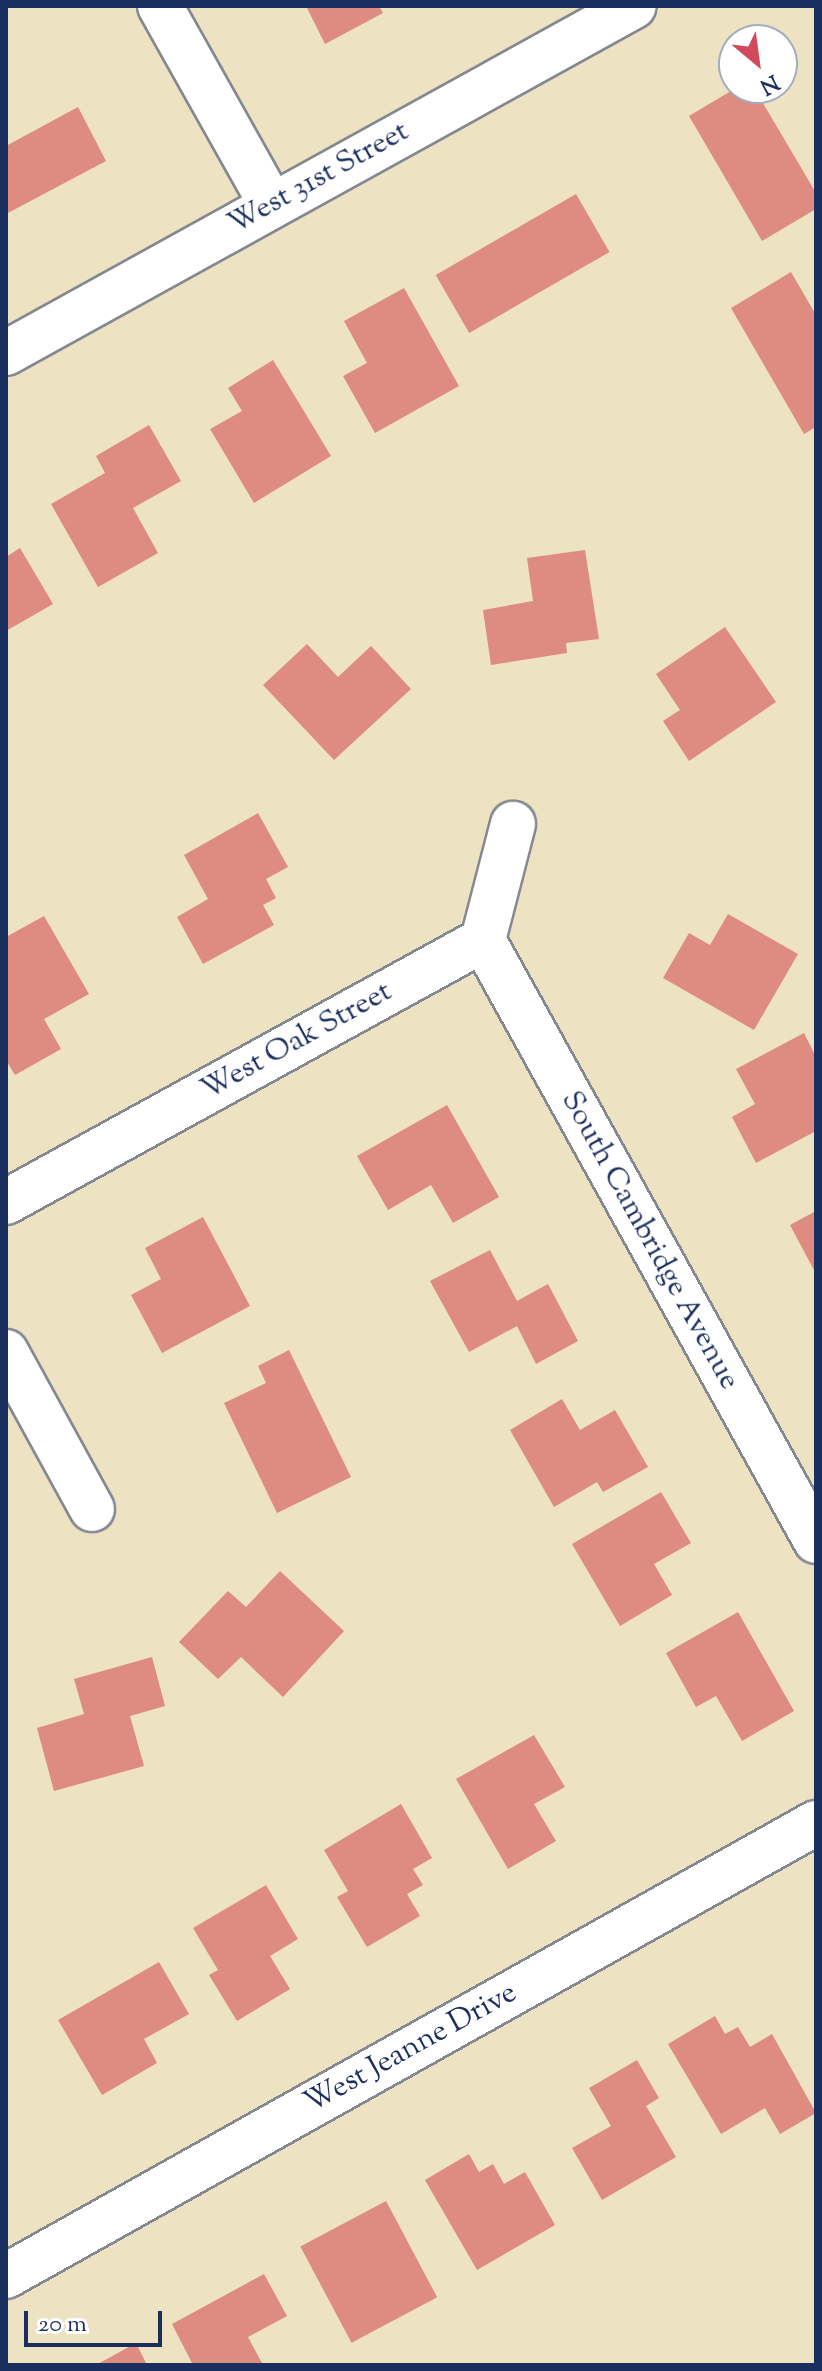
<!DOCTYPE html>
<style>
body{margin:0}
#map{position:relative;width:822px;height:2371px;overflow:hidden;background:#ede2c2;font-family:"Sorts Mill Goudy",serif}
div>[style]{position:absolute}
.building>*{inset:0;background:#de8b82;transform-origin:0 0}
.roads{filter:drop-shadow(2px 0 #848890) drop-shadow(-2px 0 #848890) drop-shadow(0 2px #848890) drop-shadow(0 -2px #848890)}
.minor>*{height:44px;margin:-22px;padding:0 22px;transform-origin:22px;border-radius:22px;background:#fff}
span{translate:-50% -50%;white-space:nowrap;text-align:center;line-height:1.15;-webkit-text-stroke:8px #fff;paint-order:stroke}
.street-label{font-size:30px;color:#1b2f5e}
.frame{position:absolute;inset:0;border:8px solid #1b2f5e;pointer-events:none}
.north{position:absolute;left:718px;top:24px;width:80px;height:80px;box-sizing:border-box;background:#fff;border:2px solid #a4acbf;border-radius:50%;rotate:151deg;font-size:22px;font-weight:700;line-height:32px;text-align:center;color:#1b2f5e}
.north::after{content:'';display:block;margin:auto;width:28px;height:36px;background:#d1495b;clip-path:polygon(50% 0,100% 100%,50% 72%,0 100%)}
.scale{position:absolute;left:24px;top:2311px;width:138px;height:36px;box-sizing:border-box;border:4px solid #1b2f5e;border-top:0;padding-left:10px;font-size:24px;line-height:28px;white-space:nowrap;color:#1b2f5e;-webkit-text-stroke:6px #fff;paint-order:stroke}
</style>
<div id="map">
<div class="building">
<div style="clip-path:polygon(306px 6px,379px 6px,383px 13px,325px 44px)"></div>
<div style="clip-path:polygon(736px 88px,754px 88px,816px 193px,816px 209px,762px 241px,689px 116px)"></div>
<div style="clip-path:polygon(78px 107px,106px 161px,6px 214px,6px 146px)"></div>
<div style="left:576px;top:194px;width:67px;height:162px;rotate:60deg"></div>
<div style="clip-path:polygon(791px 272px,816px 315px,816px 427px,804px 434px,731px 308px)"></div>
<div style="clip-path:polygon(404px 288px,459px 386px,375px 433px,343px 376px,367px 363px,344px 321px)"></div>
<div style="clip-path:polygon(273px 360px,331px 456px,254px 503px,210px 429px,242px 411px,228px 388px)"></div>
<div style="clip-path:polygon(149px 425px,181px 481px,133px 508px,158px 553px,98px 587px,51px 504px,105px 473px,96px 456px)"></div>
<div style="clip-path:polygon(20px 548px,53px 604px,6px 631px,6px 557px)"></div>
<div style="clip-path:polygon(585px 550px,599px 639px,566px 643px,567px 653px,491px 665px,483px 610px,533px 601px,527px 558px)"></div>
<div style="clip-path:polygon(725px 627px,776px 702px,689px 761px,663px 721px,680px 710px,656px 674px)"></div>
<div style="clip-path:polygon(307px 644px,338px 677px,371px 646px,411px 689px,334px 760px,263px 685px)"></div>
<div style="clip-path:polygon(258px 813px,288px 867px,266px 879px,276px 898px,263px 905px,274px 925px,203px 964px,177px 917px,208px 899px,184px 855px)"></div>
<div style="clip-path:polygon(728px 914px,798px 954px,754px 1030px,663px 978px,689px 933px,710px 945px)"></div>
<div style="clip-path:polygon(44px 916px,89px 994px,44px 1019px,61px 1049px,15px 1075px,6px 1060px,6px 937px)"></div>
<div style="clip-path:polygon(804px 1033px,816px 1057px,816px 1131px,756px 1163px,732px 1117px,755px 1104px,736px 1069px)"></div>
<div style="clip-path:polygon(447px 1105px,499px 1197px,453px 1223px,431px 1185px,388px 1210px,357px 1156px)"></div>
<div style="clip-path:polygon(816px 1211px,816px 1274px,790px 1225px)"></div>
<div style="clip-path:polygon(203px 1217px,250px 1306px,162px 1353px,131px 1295px,161px 1279px,145px 1248px)"></div>
<div style="clip-path:polygon(490px 1250px,517px 1301px,548px 1284px,578px 1341px,536px 1364px,517px 1326px,469px 1352px,430px 1281px)"></div>
<div style="clip-path:polygon(289px 1350px,351px 1477px,277px 1513px,224px 1403px,266px 1383px,258px 1366px)"></div>
<div style="clip-path:polygon(562px 1399px,580px 1430px,615px 1410px,648px 1467px,603px 1492px,597px 1482px,554px 1507px,510px 1430px)"></div>
<div style="clip-path:polygon(661px 1492px,691px 1543px,654px 1564px,672px 1595px,620px 1626px,572px 1544px)"></div>
<div style="clip-path:polygon(280px 1571px,344px 1631px,283px 1697px,241px 1657px,218px 1679px,179px 1642px,228px 1591px,246px 1607px)"></div>
<div style="clip-path:polygon(738px 1612px,794px 1711px,742px 1741px,716px 1696px,696px 1707px,666px 1653px)"></div>
<div style="clip-path:polygon(152px 1657px,165px 1706px,130px 1716px,144px 1766px,54px 1791px,37px 1728px,84px 1714px,74px 1679px)"></div>
<div style="clip-path:polygon(534px 1735px,565px 1787px,534px 1804px,556px 1841px,508px 1869px,456px 1779px)"></div>
<div style="clip-path:polygon(401px 1804px,432px 1858px,413px 1869px,423px 1885px,407px 1894px,420px 1916px,367px 1947px,337px 1897px,348px 1891px,324px 1850px)"></div>
<div style="clip-path:polygon(266px 1885px,298px 1939px,270px 1956px,290px 1989px,237px 2021px,209px 1975px,218px 1970px,193px 1928px)"></div>
<div style="clip-path:polygon(159px 1962px,189px 2014px,144px 2039px,157px 2063px,102px 2095px,58px 2020px)"></div>
<div style="clip-path:polygon(715px 2016px,725px 2034px,738px 2027px,750px 2047px,772px 2034px,816px 2113px,780px 2134px,765px 2108px,721px 2134px,668px 2044px)"></div>
<div style="clip-path:polygon(637px 2060px,659px 2098px,646px 2106px,676px 2157px,602px 2200px,572px 2148px,611px 2126px,589px 2088px)"></div>
<div style="clip-path:polygon(469px 2154px,479px 2172px,493px 2164px,504px 2184px,525px 2172px,555px 2225px,477px 2270px,425px 2180px)"></div>
<div style="left:386px;top:2201px;width:109px;height:97px;rotate:62deg"></div>
<div style="clip-path:polygon(264px 2274px,287px 2316px,248px 2337px,263px 2365px,193px 2365px,172px 2324px)"></div>
<div style="clip-path:polygon(136px 2343px,147px 2365px,96px 2365px)"></div>
</div>
<div class="roads">
<div class="minor">
<div style="left:160px;top:6px;width:227px;rotate:60.7deg"></div>
<div style="left:6px;top:353px;width:717px;rotate:-28.92deg"></div>
<div style="left:483px;top:940px;width:687px;rotate:61.01deg"></div>
<div style="left:6px;top:1202px;width:544px;rotate:-28.78deg"></div>
<div style="left:483px;top:940px;width:120px;rotate:-75.5deg"></div>
<div style="left:6px;top:1352px;width:179px;rotate:61.3deg"></div>
<div style="left:6px;top:2276px;width:928px;rotate:-29.22deg"></div>
</div>
</div>
<div class="street-label">
<span style="left:319px;top:179px;rotate:-29deg">West 31st Street</span>
<span style="left:297px;top:1042px;rotate:-29deg">West Oak Street</span>
<span style="left:649px;top:1241px;rotate:61deg">South Cambridge Avenue</span>
<span style="left:411px;top:2049px;rotate:-29deg">West Jeanne Drive</span>
</div>
<div class="frame"></div>
<div class="north">N</div>
<div class="scale">20 m</div>
</div>
